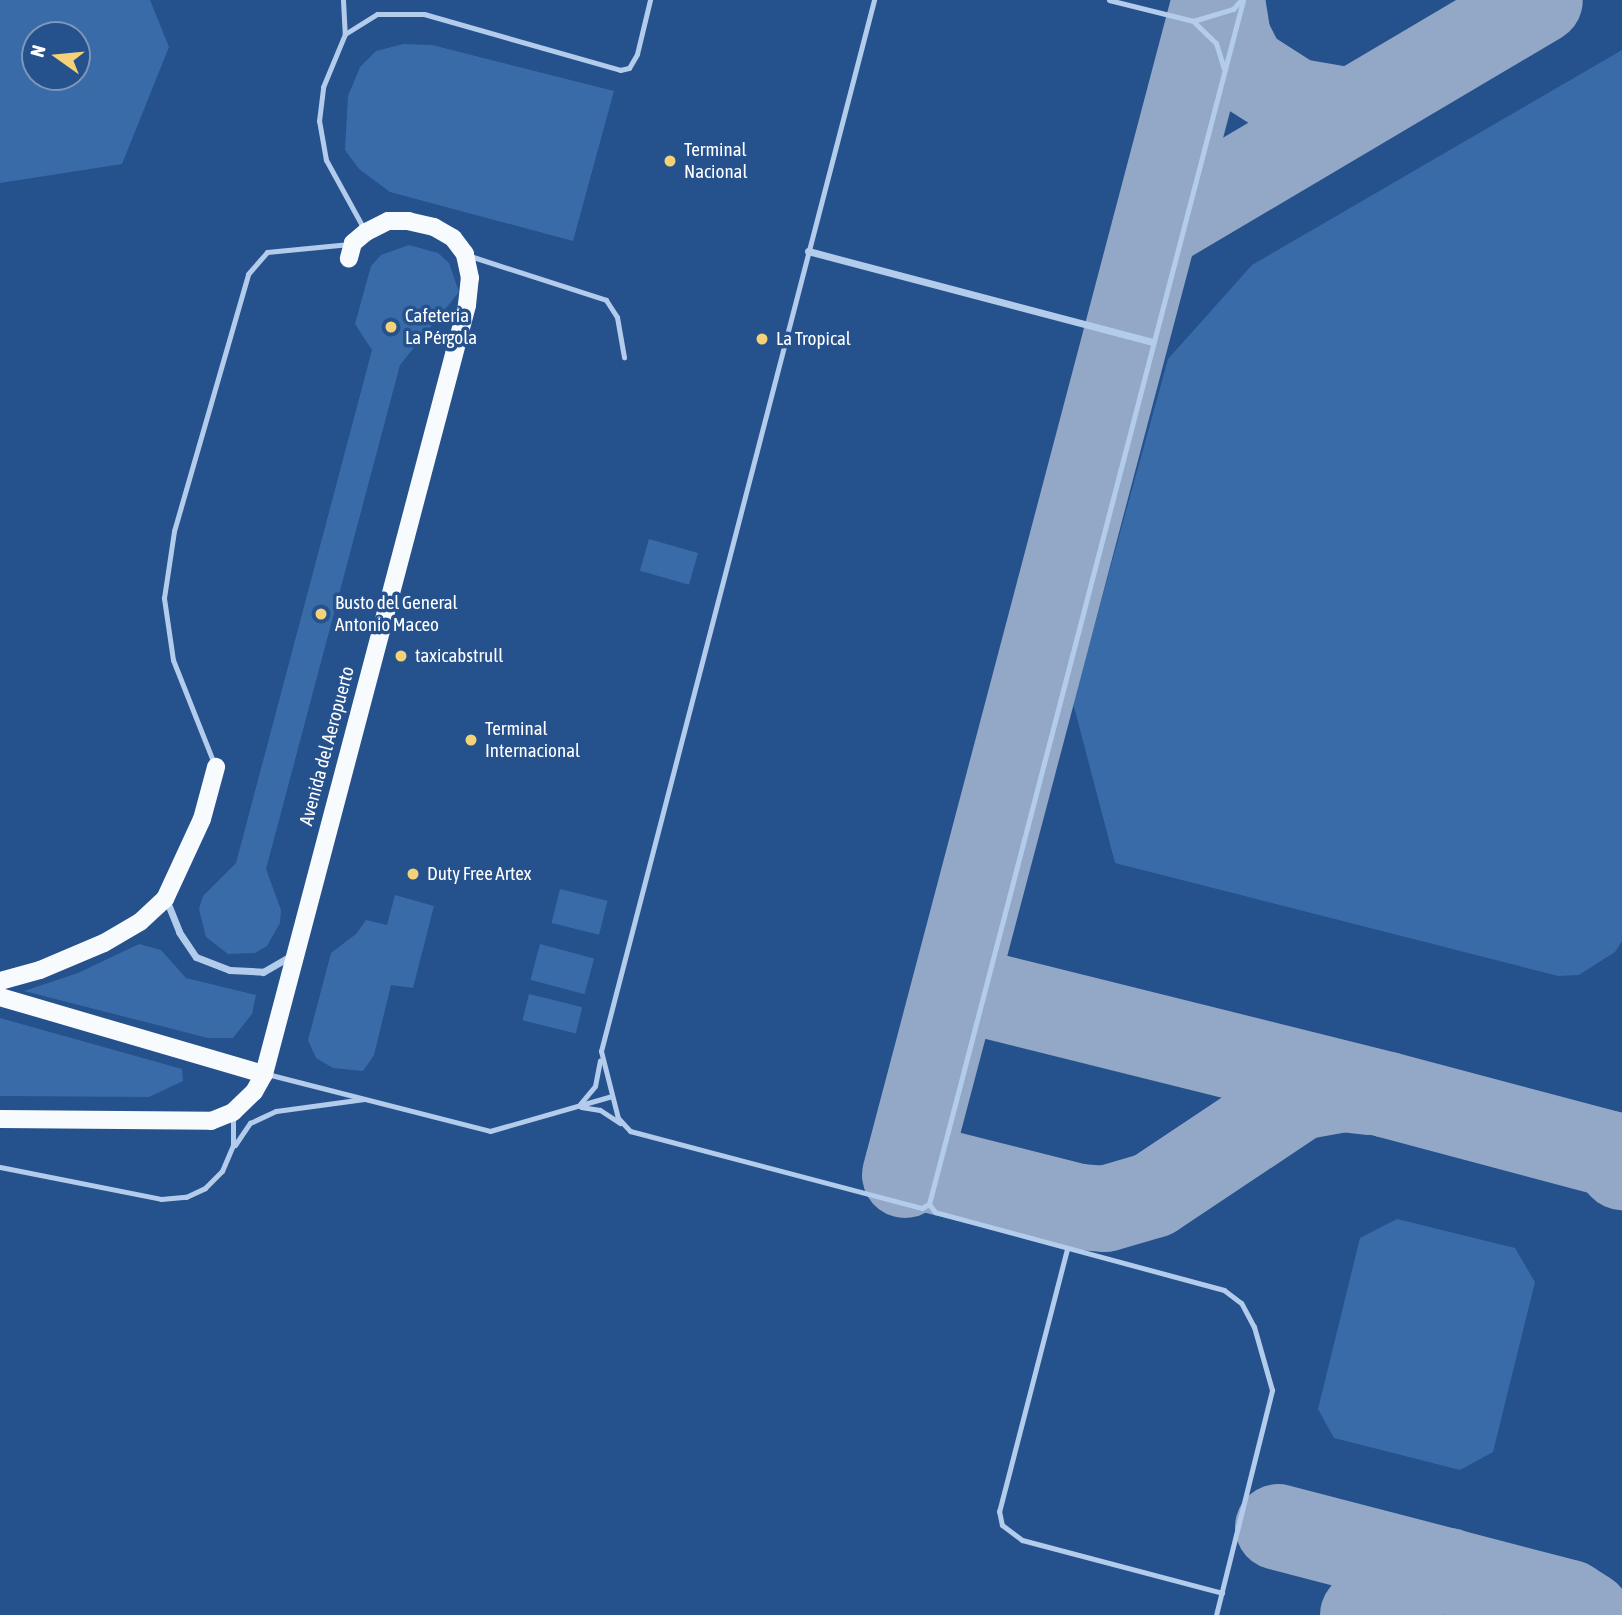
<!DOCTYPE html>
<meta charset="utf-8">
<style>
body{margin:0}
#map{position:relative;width:1622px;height:1615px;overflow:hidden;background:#25518d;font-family:"Asap Condensed",sans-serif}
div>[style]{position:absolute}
.green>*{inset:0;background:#396ba9;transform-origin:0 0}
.taxiway>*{height:86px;margin:-43px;padding:0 43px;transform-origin:43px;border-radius:43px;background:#92a8c6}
.lane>*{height:5px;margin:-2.5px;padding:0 2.5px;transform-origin:2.5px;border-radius:2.5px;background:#b4cceb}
.street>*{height:7px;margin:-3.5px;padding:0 3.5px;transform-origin:3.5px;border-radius:3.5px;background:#b4cceb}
.primary>*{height:18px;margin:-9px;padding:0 9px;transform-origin:9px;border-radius:9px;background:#f8fbfe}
.dots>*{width:19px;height:19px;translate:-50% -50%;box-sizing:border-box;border:4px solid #25518d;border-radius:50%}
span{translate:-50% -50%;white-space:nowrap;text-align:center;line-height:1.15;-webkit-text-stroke:7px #25518d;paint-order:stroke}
.poi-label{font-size:19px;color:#fff}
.left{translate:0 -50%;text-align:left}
.street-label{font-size:19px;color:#fff}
.north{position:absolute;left:21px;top:21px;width:70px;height:70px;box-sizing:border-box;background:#25518d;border:2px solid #7c97bb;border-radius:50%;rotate:285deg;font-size:19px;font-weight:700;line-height:28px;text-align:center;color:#fff}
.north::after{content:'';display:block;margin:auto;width:24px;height:32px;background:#f5d278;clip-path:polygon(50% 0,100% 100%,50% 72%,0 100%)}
</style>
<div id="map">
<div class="green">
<div style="clip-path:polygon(evenodd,0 0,150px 0,169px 47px,122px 164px,0 183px,0 0,35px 35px,77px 35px,77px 77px,35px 77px,35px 35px)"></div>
<div style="clip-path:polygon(403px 44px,432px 45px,614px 91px,573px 241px,390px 192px,359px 169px,345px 150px,348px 96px,360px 67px,376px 51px)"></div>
<div style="clip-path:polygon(1622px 50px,1622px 941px,1615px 952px,1579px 975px,1558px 976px,1115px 863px,1073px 703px,1168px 359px,1252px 265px)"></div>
<div style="clip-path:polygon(409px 245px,438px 253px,449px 263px,459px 292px,400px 365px,266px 869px,281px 910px,280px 923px,267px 946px,255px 953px,228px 954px,206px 937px,199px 909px,203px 896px,236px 863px,372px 350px,355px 324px,371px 266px,381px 255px)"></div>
<div style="left:649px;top:539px;width:51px;height:33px;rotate:16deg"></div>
<div style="left:560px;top:889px;width:49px;height:35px;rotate:14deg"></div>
<div style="clip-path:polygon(395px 895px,434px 906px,413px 988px,391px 985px,374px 1055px,363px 1071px,333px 1068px,316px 1058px,308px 1040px,331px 953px,356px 934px,366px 920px,387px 925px)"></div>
<div style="clip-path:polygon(139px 944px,161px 950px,186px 978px,256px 995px,252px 1014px,233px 1038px,208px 1038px,24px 991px,78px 973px)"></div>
<div style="left:540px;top:944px;width:56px;height:37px;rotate:15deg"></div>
<div style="left:529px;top:994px;width:55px;height:27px;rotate:14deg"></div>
<div style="clip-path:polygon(0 1018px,182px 1069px,183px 1081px,149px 1097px,0 1096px)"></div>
<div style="clip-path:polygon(1397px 1219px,1515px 1248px,1535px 1282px,1493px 1452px,1460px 1470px,1334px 1438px,1318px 1409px,1360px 1238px)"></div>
</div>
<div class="taxiway">
<div style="left:1222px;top:0;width:38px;rotate:81deg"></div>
<div style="left:1228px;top:38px;width:35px;rotate:63deg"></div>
<div style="left:1244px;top:69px;width:59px;rotate:32.6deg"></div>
<div style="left:1294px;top:101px;width:59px;rotate:9.8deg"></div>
<div style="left:1155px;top:228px;width:447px;rotate:-30.6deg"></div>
<div style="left:955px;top:987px;width:446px;rotate:14deg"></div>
<div style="left:1388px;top:1095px;width:230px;rotate:14.9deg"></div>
<div style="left:1610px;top:1154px;width:18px;rotate:47deg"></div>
<div style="left:908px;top:1164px;width:176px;rotate:14.1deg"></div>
<div style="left:1079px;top:1207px;width:26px;rotate:4deg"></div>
<div style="left:1105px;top:1209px;width:50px;rotate:-16.3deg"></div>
<div style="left:1153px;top:1195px;width:177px;rotate:-33.7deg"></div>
<div style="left:1300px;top:1097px;width:45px;rotate:-10.3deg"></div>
<div style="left:1344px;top:1089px;width:24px;rotate:7deg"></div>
<div style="left:905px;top:1175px;width:1215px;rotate:-75.22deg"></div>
<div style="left:1278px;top:1527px;width:301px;rotate:14.6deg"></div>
<div style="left:1569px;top:1603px;width:22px;rotate:32deg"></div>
<div style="left:1363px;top:1615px;width:31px;rotate:-50deg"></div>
<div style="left:1383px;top:1591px;width:31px;rotate:-31deg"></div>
<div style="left:1410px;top:1575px;width:39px;rotate:-6deg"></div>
</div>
<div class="lane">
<div style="left:343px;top:0;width:34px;rotate:87deg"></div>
<div style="left:874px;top:0;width:1086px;rotate:104.56deg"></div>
<div style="left:601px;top:1051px;width:69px;rotate:75.8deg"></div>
<div style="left:618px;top:1118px;width:18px;rotate:47deg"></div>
<div style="left:630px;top:1131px;width:302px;rotate:14.8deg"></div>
<div style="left:922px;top:1208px;width:8px;rotate:-30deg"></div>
<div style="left:1109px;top:0;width:87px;rotate:14deg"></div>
<div style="left:1193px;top:21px;width:32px;rotate:44deg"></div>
<div style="left:1216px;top:43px;width:27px;rotate:73deg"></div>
<div style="left:1193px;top:21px;width:42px;rotate:-16.7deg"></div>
<div style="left:1233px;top:9px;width:12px;rotate:-48deg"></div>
<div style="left:364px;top:229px;width:79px;rotate:-118.8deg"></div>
<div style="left:326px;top:160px;width:40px;rotate:-100deg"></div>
<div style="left:319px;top:121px;width:34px;rotate:-83deg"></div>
<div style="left:323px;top:87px;width:57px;rotate:-67.5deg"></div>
<div style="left:345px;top:34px;width:38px;rotate:-32deg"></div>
<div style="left:377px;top:14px;width:47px"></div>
<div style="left:424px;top:14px;width:204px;rotate:15.9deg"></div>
<div style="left:620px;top:70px;width:9px;rotate:-13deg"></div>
<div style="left:629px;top:68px;width:16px;rotate:-60deg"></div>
<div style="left:637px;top:54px;width:56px;rotate:-76.5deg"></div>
<div style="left:470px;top:256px;width:143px;rotate:17.9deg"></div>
<div style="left:606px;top:300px;width:20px;rotate:57deg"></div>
<div style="left:617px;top:317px;width:41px;rotate:80.1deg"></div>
<div style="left:215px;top:766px;width:114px;rotate:-111.6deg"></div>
<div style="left:173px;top:660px;width:63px;rotate:-98.3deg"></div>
<div style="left:164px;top:598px;width:68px;rotate:-81.5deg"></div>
<div style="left:174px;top:531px;width:267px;rotate:-73.9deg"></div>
<div style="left:248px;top:274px;width:29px;rotate:-49deg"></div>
<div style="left:267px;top:252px;width:83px;rotate:-5.5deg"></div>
<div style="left:267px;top:1074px;width:230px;rotate:14.3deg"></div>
<div style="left:490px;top:1131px;width:127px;rotate:-16deg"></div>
<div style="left:580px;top:1104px;width:23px;rotate:-50deg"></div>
<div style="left:595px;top:1086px;width:26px;rotate:-79deg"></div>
<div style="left:581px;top:1107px;width:19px;rotate:9deg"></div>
<div style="left:600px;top:1110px;width:24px;rotate:33deg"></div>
<div style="left:235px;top:1145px;width:27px;rotate:-56deg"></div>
<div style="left:250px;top:1123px;width:29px;rotate:-25deg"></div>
<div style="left:276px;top:1111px;width:89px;rotate:-7.8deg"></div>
<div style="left:0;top:1167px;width:164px;rotate:11.2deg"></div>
<div style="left:161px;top:1199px;width:25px;rotate:-5deg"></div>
<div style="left:186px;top:1197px;width:21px;rotate:-25deg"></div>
<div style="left:205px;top:1188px;width:24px;rotate:-45deg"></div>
<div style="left:222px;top:1171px;width:28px;rotate:-67deg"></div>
<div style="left:233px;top:1145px;width:31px;rotate:-90deg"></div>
<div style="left:1067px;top:1249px;width:271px;rotate:104.5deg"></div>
<div style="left:999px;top:1511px;width:14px;rotate:78deg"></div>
<div style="left:1002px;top:1525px;width:25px;rotate:37deg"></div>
<div style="left:1022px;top:1540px;width:207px;rotate:14.8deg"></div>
<div style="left:1216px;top:1615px;width:232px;rotate:-76deg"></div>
<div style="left:1272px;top:1390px;width:66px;rotate:-105.9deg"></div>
<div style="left:1254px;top:1327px;width:27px;rotate:-118deg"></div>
<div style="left:1241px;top:1303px;width:21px;rotate:-143deg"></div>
<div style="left:1224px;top:1290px;width:299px;rotate:-164.9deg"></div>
<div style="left:935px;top:1212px;width:10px;rotate:-127deg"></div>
<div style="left:929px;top:1204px;width:1244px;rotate:-75.38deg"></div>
</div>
<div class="street">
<div style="left:808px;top:251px;width:356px;rotate:14.8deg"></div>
<div style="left:166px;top:899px;width:35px;rotate:68deg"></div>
<div style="left:179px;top:932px;width:30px;rotate:56deg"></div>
<div style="left:196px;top:957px;width:36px;rotate:21deg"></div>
<div style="left:230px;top:970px;width:33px;rotate:3deg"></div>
<div style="left:263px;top:972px;width:32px;rotate:-30deg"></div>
</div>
<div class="primary">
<div style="left:0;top:981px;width:41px;rotate:-15.4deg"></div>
<div style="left:40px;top:970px;width:69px;rotate:-22.9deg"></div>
<div style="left:104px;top:943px;width:42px;rotate:-30.3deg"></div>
<div style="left:140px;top:922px;width:34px;rotate:-43deg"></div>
<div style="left:165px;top:899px;width:88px;rotate:-65.2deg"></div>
<div style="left:202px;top:819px;width:54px;rotate:-74.9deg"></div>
<div style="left:0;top:997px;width:275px;rotate:16.3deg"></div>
<div style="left:0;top:1119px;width:211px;rotate:0.5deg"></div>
<div style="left:211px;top:1121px;width:24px;rotate:-22deg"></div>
<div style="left:233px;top:1112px;width:29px;rotate:-44deg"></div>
<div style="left:254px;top:1092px;width:21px;rotate:-61deg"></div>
<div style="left:264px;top:1074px;width:795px;rotate:-75.21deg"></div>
<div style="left:467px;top:305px;width:27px;rotate:-84deg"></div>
<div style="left:470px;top:278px;width:25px;rotate:-102deg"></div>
<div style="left:465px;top:254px;width:20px;rotate:-127deg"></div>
<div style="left:453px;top:238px;width:22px;rotate:-150deg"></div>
<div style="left:434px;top:227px;width:26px;rotate:-167deg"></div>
<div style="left:409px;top:221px;width:21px;rotate:180deg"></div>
<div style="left:388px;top:221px;width:25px;rotate:153deg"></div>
<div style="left:366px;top:232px;width:17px;rotate:140deg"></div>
<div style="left:353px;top:243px;width:16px;rotate:105deg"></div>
</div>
<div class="dots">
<div style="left:670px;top:161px;background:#f5d278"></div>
<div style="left:391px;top:327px;background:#f5d278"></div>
<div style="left:762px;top:339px;background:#f5d278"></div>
<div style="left:321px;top:614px;background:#f5d278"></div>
<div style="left:401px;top:656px;background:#f5d278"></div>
<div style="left:471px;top:740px;background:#f5d278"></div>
<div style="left:413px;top:874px;background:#f5d278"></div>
</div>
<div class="poi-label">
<span class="left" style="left:684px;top:161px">Terminal<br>Nacional</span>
<span class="left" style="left:405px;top:327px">Cafeteria<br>La Pérgola</span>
<span class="left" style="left:776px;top:339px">La Tropical</span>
<span class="left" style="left:335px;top:614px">Busto del General<br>Antonio Maceo</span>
<span class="left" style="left:415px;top:656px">taxicabstrull</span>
<span class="left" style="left:485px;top:740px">Terminal<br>Internacional</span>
<span class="left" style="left:427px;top:874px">Duty Free Artex</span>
</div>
<div class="street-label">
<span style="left:327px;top:746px;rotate:-75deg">Avenida del Aeropuerto</span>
</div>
<div class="north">N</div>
</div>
